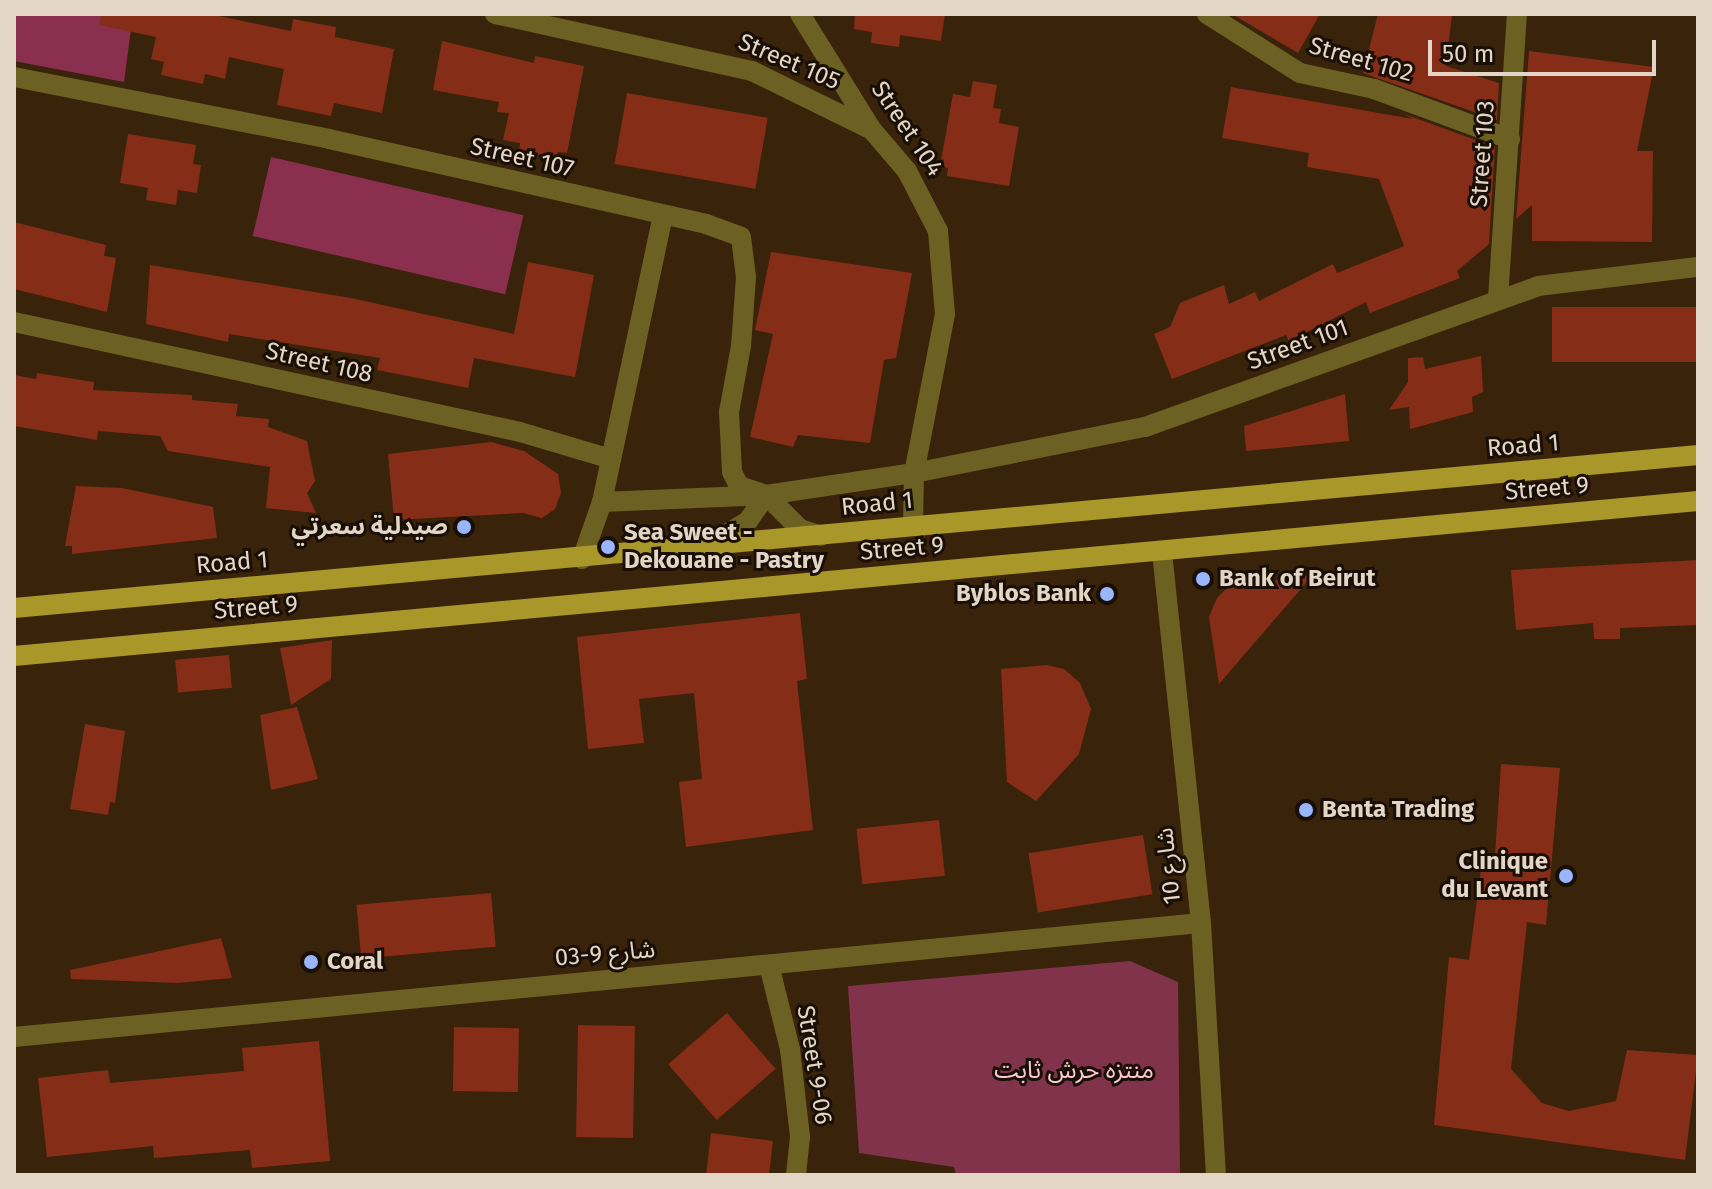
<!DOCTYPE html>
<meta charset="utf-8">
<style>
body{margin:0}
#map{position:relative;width:1712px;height:1189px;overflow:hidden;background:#39230a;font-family:"Fira Sans","Noto Sans Arabic",sans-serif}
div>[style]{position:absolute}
.green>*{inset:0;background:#81334b}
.forest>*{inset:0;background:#8a304e;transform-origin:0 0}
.building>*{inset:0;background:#852d17;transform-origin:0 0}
.minor>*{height:20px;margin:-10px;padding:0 10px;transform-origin:10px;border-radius:10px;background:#6c6122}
.major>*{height:20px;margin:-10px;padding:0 10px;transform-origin:10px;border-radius:10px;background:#aa9729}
.dots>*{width:22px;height:22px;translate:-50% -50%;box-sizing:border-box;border:4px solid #190f06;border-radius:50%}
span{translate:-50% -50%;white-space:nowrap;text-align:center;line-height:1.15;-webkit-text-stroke:6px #190f06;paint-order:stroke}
.street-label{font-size:24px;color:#e4d6c7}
.poi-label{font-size:24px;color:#e4d6c7;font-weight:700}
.right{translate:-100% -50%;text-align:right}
.left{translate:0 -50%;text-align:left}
.park-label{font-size:24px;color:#fbc7d3}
.frame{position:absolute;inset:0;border:16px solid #e4d6c7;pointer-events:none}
.scale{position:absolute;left:1428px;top:40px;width:228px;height:36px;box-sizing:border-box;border:4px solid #e4d6c7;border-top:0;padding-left:10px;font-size:24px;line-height:28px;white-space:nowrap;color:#e4d6c7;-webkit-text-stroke:6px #190f06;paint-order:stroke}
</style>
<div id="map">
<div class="green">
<div style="clip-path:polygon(1130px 961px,1178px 982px,1180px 1175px,956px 1175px,954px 1167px,859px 1153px,848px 986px)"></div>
</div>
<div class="forest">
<div style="clip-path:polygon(14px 14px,133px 14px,124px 82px,14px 61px)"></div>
<div style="left:271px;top:157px;width:259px;height:81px;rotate:13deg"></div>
</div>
<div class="building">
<div style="clip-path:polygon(101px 14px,209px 14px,291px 31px,293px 19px,336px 27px,335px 37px,394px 49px,382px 113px,334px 103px,331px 116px,277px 105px,284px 69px,229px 57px,225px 79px,205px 74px,203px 84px,161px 75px,164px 62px,151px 59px,156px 37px,100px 25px)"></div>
<div style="clip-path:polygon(855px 14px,945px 14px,941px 41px,900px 35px,899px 47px,871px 43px,872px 32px,854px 29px)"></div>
<div style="clip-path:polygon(1232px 14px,1320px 14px,1298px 53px)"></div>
<div style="clip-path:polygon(1378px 14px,1452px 14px,1446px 66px,1499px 83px,1497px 120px,1363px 73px)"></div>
<div style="clip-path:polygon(442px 41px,534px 63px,535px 56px,584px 66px,567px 153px,558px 152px,557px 158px,519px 151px,520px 143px,503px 140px,509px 113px,497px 112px,499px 102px,433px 90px)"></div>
<div style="clip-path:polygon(1529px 51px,1654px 67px,1637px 151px,1653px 151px,1652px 242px,1532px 241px,1532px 205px,1516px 219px)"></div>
<div style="clip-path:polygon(973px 81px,997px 85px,993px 108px,1001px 109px,999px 123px,1019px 127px,1009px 186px,947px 176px,948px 168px,940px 166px,953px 94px,970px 97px)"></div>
<div style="clip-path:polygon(1231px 87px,1413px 119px,1404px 114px,1495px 147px,1489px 244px,1457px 271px,1460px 278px,1370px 313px,1366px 302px,1289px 341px,1286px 335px,1172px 379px,1154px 334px,1170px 327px,1180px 303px,1224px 285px,1229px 304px,1255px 292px,1259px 301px,1333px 264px,1337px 273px,1404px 246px,1379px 179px,1307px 167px,1309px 153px,1222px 138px)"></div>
<div style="left:627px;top:93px;width:143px;height:72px;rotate:10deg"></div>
<div style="clip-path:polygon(128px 134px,196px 145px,193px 164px,201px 165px,197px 193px,178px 190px,176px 205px,146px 200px,148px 188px,120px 183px)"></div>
<div style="clip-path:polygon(14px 222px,106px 245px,104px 256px,116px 258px,107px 312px,14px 289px)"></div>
<div style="clip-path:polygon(771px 252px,912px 273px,896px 358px,884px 360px,870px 443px,798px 435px,793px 447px,750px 437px,773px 334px,755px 330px)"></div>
<div style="clip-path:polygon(528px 262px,594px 275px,575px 377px,474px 358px,468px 388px,377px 370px,380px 358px,229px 334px,228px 342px,146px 324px,150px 265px,351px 298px,514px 334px)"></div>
<div style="left:1698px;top:307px;width:55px;height:146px;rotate:90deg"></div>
<div style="clip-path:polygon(1481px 356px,1483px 392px,1472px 397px,1473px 412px,1410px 429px,1409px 407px,1389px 410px,1408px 382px,1408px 358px,1423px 357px,1425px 369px)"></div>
<div style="clip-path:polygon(37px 373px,94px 382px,93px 390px,192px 395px,192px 400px,238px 404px,236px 416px,269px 419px,268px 427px,307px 441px,315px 481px,307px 493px,316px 513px,266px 508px,270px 467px,168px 451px,160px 436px,98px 431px,97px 440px,14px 426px,14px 375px,36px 379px)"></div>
<div style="clip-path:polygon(1345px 394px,1349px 441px,1246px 451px,1244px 426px)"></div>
<div style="clip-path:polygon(491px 442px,524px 451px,558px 474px,561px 493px,555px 509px,542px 518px,523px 513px,394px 520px,388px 454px)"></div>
<div style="clip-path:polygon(76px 486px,122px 488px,213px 507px,217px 538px,72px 554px,72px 546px,65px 546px)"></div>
<div style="clip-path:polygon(1698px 560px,1698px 625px,1620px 628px,1620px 639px,1594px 639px,1593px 623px,1516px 630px,1511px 570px)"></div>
<div style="clip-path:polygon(1313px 575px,1219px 684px,1209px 617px,1217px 598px,1227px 588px)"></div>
<div style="clip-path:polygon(800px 613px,807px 679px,797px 681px,813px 830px,686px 847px,679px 782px,702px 779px,694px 693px,639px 699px,644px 743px,588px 749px,577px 637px)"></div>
<div style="clip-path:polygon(332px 640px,331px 679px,291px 705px,280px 648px)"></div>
<div style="left:229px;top:655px;width:33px;height:54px;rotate:85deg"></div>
<div style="clip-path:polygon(1047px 665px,1064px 669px,1080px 683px,1091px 709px,1079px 754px,1036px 801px,1007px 782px,1001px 669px)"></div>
<div style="clip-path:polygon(297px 707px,318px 779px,271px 790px,260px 715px)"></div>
<div style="clip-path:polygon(85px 724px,125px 731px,115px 803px,110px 802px,108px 815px,70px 809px)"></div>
<div style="clip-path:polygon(1501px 764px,1560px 768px,1546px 925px,1527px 922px,1511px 1069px,1542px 1103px,1569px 1111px,1616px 1101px,1627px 1050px,1698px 1055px,1685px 1160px,1434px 1125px,1449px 957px,1469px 960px,1483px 854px,1495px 855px)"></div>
<div style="left:939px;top:820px;width:56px;height:83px;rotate:84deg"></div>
<div style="left:1143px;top:835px;width:60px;height:116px;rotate:81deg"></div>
<div style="left:491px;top:893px;width:54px;height:135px;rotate:85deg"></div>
<div style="clip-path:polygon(221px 938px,232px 978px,178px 983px,71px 979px,70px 970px)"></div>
<div style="left:727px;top:1013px;width:74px;height:78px;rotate:49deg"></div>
<div style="left:578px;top:1025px;width:57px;height:112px;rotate:1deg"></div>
<div style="left:454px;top:1027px;width:65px;height:64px;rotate:1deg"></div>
<div style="clip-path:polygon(319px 1041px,330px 1161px,252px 1168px,250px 1150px,154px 1158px,153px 1146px,47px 1157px,38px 1078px,108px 1070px,110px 1083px,244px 1071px,242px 1048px)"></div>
<div style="clip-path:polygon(711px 1133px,773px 1141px,769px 1175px,706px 1175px)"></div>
</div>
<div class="minor">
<div style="left:495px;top:14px;width:263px;rotate:12.5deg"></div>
<div style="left:752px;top:71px;width:131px;rotate:26.2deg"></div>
<div style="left:800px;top:14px;width:137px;rotate:58.2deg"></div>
<div style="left:872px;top:130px;width:54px;rotate:49.5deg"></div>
<div style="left:907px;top:171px;width:68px;rotate:62.7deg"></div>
<div style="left:938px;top:231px;width:83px;rotate:85.2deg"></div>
<div style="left:945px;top:314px;width:162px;rotate:101deg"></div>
<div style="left:914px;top:473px;width:53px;rotate:91.1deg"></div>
<div style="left:1207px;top:14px;width:110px;rotate:32.4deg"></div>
<div style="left:1300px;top:73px;width:76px;rotate:12.2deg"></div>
<div style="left:1374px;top:89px;width:145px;rotate:20.2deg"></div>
<div style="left:14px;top:77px;width:321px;rotate:11.1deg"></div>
<div style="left:329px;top:139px;width:386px;rotate:12.7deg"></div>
<div style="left:706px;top:224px;width:37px;rotate:20deg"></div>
<div style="left:741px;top:237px;width:40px;rotate:82.9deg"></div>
<div style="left:746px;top:277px;width:69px;rotate:94.1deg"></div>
<div style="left:741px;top:346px;width:67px;rotate:100.3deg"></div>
<div style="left:729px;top:412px;width:60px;rotate:87.1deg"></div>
<div style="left:732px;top:472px;width:16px;rotate:63deg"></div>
<div style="left:739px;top:486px;width:28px;rotate:18deg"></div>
<div style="left:766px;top:495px;width:48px;rotate:45deg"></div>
<div style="left:800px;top:529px;width:22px;rotate:18deg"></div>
<div style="left:1498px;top:299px;width:286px;rotate:-86.2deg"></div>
<div style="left:14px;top:322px;width:518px;rotate:12.26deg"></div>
<div style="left:520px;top:432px;width:95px;rotate:16.5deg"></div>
<div style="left:602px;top:502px;width:164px;rotate:-2.4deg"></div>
<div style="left:766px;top:495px;width:150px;rotate:-8.5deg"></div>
<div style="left:914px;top:473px;width:236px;rotate:-11.3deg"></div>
<div style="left:1145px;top:427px;width:418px;rotate:-19.7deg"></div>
<div style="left:1538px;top:286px;width:161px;rotate:-6.8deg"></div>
<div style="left:707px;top:546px;width:48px;rotate:-31.4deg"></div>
<div style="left:748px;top:521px;width:32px;rotate:-55deg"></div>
<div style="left:1162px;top:552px;width:373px;rotate:84deg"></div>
<div style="left:1201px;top:923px;width:252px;rotate:86.6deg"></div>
<div style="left:582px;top:559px;width:60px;rotate:-70.7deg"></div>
<div style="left:602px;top:502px;width:292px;rotate:-78deg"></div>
<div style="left:769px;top:965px;width:87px;rotate:76deg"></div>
<div style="left:790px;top:1049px;width:89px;rotate:83.5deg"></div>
<div style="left:800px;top:1137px;width:38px;rotate:96deg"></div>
<div style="left:14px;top:1037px;width:1192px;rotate:-5.49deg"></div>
</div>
<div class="major">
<div style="left:14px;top:608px;width:1691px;rotate:-5.19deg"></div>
<div style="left:14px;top:656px;width:1691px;rotate:-5.26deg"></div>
</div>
<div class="dots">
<div style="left:464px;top:527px;background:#99b5fd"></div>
<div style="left:608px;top:547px;background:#99b5fd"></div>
<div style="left:1203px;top:579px;background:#99b5fd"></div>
<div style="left:1107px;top:594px;background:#99b5fd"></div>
<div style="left:1306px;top:810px;background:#99b5fd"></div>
<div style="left:1566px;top:876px;background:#99b5fd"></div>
<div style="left:311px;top:962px;background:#99b5fd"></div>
</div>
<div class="street-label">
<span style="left:1361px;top:60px;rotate:16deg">Street 102</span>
<span style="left:789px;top:62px;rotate:23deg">Street 105</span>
<span style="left:907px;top:129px;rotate:56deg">Street 104</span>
<span style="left:1483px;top:154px;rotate:-86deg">Street 103</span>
<span style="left:522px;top:158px;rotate:13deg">Street 107</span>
<span style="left:1298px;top:345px;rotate:-20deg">Street 101</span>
<span style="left:319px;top:363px;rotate:13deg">Street 108</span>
<span style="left:1523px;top:446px;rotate:-5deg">Road 1</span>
<span style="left:1547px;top:489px;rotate:-5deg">Street 9</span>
<span style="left:877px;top:504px;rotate:-6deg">Road 1</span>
<span style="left:902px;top:549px;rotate:-5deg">Street 9</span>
<span style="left:232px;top:563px;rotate:-5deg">Road 1</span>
<span style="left:256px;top:608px;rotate:-5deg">Street 9</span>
<span style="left:1169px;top:866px;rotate:-96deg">شارع 10</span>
<span style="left:605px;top:954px;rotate:-5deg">شارع 9-03</span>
<span style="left:814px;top:1065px;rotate:81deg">Street 9-06</span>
</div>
<div class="poi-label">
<span class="right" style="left:448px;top:527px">صيدلية سعرتي</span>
<span class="left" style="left:624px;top:547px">Sea Sweet -<br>Dekouane - Pastry</span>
<span class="left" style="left:1219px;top:579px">Bank of Beirut</span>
<span class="right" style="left:1091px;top:594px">Byblos Bank</span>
<span class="left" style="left:1322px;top:810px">Benta Trading</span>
<span class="right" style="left:1548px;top:876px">Clinique<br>du Levant</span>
<span class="left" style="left:327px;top:962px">Coral</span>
</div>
<div class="park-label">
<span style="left:1074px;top:1071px">منتزه حرش ثابت</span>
</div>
<div class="frame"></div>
<div class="scale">50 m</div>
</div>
